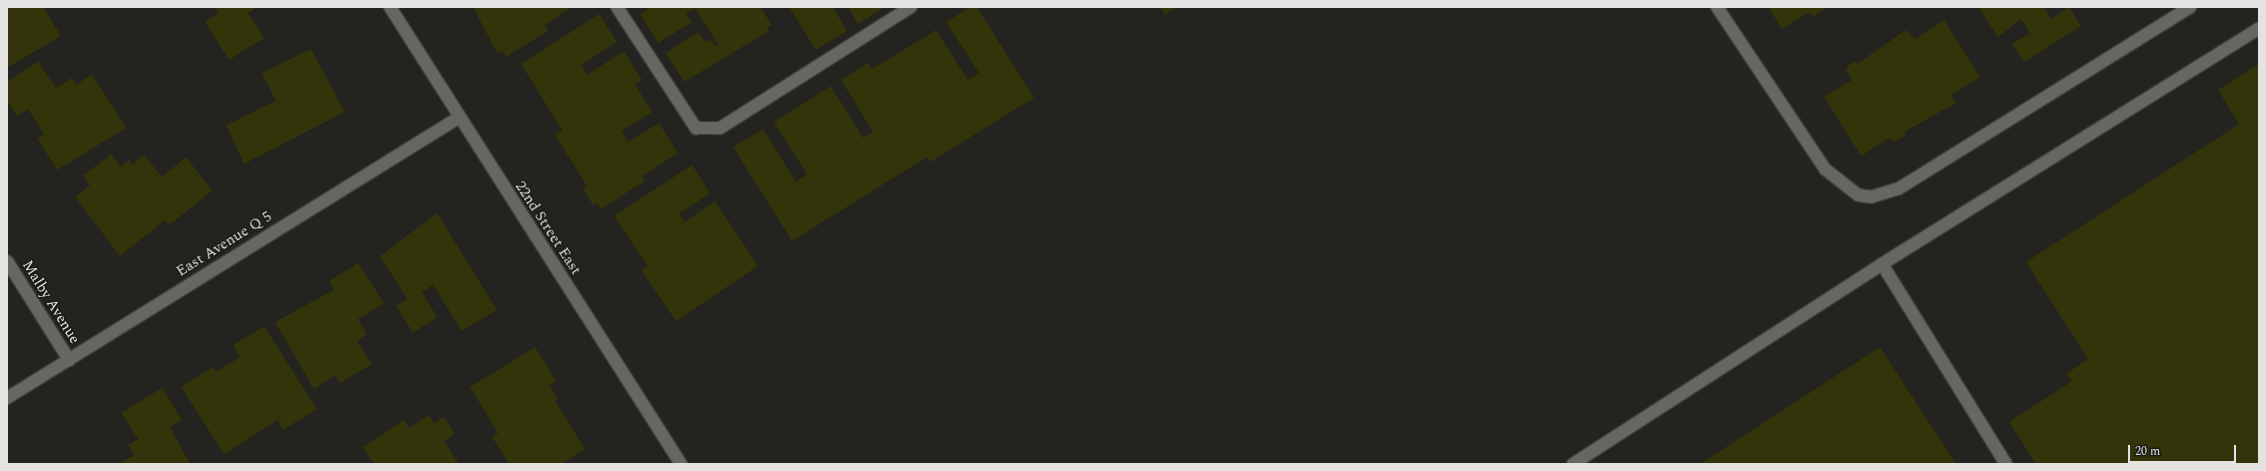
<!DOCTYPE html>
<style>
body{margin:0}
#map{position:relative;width:2266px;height:471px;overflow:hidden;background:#23231f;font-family:Spectral,serif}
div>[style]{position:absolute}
.building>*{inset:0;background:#33340a}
.roads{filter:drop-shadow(1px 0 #40403d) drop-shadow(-1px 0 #40403d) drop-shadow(0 1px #40403d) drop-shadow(0 -1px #40403d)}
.lane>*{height:12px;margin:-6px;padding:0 6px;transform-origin:6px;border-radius:6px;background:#666662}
.street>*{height:12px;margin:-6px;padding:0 6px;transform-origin:6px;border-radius:6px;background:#666662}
span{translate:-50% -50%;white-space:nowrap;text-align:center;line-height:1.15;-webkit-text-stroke:3px #191a16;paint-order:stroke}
.street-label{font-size:15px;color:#e3e4e1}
.frame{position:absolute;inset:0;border:8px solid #e3e4e1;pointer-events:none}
.scale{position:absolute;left:2128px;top:445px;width:108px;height:18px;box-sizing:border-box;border:2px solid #e3e4e1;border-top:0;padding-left:5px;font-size:12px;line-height:14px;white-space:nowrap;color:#e3e4e1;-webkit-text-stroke:3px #191a16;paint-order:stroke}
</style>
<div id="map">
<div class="building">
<div style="clip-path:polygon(7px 7px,43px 7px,61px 36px,7px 68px)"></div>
<div style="clip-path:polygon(215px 7px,257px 7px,248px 13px,264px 38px,229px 60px,205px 22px,218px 13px)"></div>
<div style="clip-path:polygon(473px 7px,572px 7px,545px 25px,548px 31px,506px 57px,502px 50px,497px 53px)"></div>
<div style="clip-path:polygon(646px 7px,760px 7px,772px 25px,767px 28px,769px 31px,684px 82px,666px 53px,698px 32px,705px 42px,710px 39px,715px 46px,718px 44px,695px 8px,686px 13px,692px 22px,658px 43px,640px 14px,648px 10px)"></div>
<div style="clip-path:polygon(789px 7px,833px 7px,847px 31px,816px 50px)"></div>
<div style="clip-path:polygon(848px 7px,885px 7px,858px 24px)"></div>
<div style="clip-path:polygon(970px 7px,977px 7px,1034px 98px,930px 162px,927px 157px,792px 241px,733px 147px,763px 129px,796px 182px,807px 174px,774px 122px,831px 86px,863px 138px,873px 132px,841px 80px,868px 63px,872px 69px,936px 30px,968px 80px,979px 73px,946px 22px)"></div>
<div style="clip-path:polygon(1160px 7px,1178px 7px,1165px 15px)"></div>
<div style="clip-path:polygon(1768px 7px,1824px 7px,1825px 9px,1814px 16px,1808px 13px,1782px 29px)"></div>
<div style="clip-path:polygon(1978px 7px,2044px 7px,2051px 19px,2069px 7px,2081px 26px,2024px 62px,2012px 44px,2030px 33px,2021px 19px,1998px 37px)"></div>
<div style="clip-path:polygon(599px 14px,617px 42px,581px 65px,587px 75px,624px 51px,642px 80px,635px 84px,652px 112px,622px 131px,628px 142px,659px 123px,678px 153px,642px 176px,645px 181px,601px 209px,597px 203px,593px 205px,583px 189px,587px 186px,555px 135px,562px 130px,521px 64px)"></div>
<div style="clip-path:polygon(1944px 20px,1980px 77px,1951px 95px,1956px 103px,1904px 132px,1906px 135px,1895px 142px,1889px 138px,1861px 156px,1824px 97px,1852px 80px,1846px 70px,1848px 66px,1855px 61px,1857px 64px,1906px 30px,1915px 39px)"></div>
<div style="clip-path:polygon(311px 49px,345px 112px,244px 164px,226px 125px,276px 101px,262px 73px)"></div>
<div style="clip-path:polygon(38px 61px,56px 88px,71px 78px,76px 85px,92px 74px,126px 128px,57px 170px,37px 138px,44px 134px,28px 109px,17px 116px,7px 101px,7px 82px)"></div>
<div style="clip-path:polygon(2259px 64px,2259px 464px,2036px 464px,2009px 422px,2072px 381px,2066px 374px,2088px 359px,2026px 262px,2239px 124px,2218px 90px)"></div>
<div style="clip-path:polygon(111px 154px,121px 167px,129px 160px,132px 165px,144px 155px,162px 177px,186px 157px,212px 191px,169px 225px,165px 220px,120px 256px,75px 197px,90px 185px,83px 176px)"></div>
<div style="clip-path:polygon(692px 165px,710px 193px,679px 214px,685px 222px,715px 201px,758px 266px,676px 321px,641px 270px,648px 266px,614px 216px)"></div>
<div style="clip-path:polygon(437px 213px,497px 310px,462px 331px,433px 285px,422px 292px,437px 317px,413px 333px,396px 306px,407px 299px,380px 256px)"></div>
<div style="clip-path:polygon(358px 263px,384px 303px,358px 319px,367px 334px,357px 341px,372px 364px,340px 383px,335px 375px,314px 389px,275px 322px,334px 290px,329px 281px)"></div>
<div style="clip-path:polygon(264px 326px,317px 409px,283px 430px,278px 420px,224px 454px,181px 387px,213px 367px,216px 372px,240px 357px,233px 345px)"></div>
<div style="clip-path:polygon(535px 347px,556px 381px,549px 385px,558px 399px,555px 401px,585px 449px,562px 464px,509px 464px,492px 437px,498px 433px,470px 387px)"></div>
<div style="clip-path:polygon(1880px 347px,1956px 464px,1700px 464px)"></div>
<div style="clip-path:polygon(162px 388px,182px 420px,170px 427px,190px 464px,119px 464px,134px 455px,128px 445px,138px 439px,121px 413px)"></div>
<div style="clip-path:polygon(429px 415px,434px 423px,444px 417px,455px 434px,444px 441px,459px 464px,374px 464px,363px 447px,404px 420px,409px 428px)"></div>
</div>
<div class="roads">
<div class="lane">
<div style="left:1573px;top:464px;width:368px;rotate:-32.9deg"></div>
<div style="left:2006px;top:464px;width:235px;rotate:-121.8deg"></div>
<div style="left:1882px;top:264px;width:445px;rotate:-32deg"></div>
</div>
<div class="street">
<div style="left:390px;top:7px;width:542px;rotate:57.51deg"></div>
<div style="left:617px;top:7px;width:145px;rotate:56.9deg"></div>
<div style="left:696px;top:128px;width:24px"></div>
<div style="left:720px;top:128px;width:226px;rotate:-32.4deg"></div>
<div style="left:1717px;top:7px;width:195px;rotate:56.3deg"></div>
<div style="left:1825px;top:169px;width:42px;rotate:38.2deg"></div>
<div style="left:1858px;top:195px;width:13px;rotate:9deg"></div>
<div style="left:1871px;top:197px;width:28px;rotate:-17deg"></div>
<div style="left:1898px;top:189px;width:344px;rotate:-31.9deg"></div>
<div style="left:7px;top:261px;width:117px;rotate:57.9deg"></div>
<div style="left:7px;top:398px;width:531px;rotate:-31.83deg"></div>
</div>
</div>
<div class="street-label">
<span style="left:548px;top:228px;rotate:57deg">22nd Street East</span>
<span style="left:224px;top:244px;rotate:-32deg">East Avenue Q 5</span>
<span style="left:51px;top:302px;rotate:58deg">Malby Avenue</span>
</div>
<div class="frame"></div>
<div class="scale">20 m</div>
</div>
